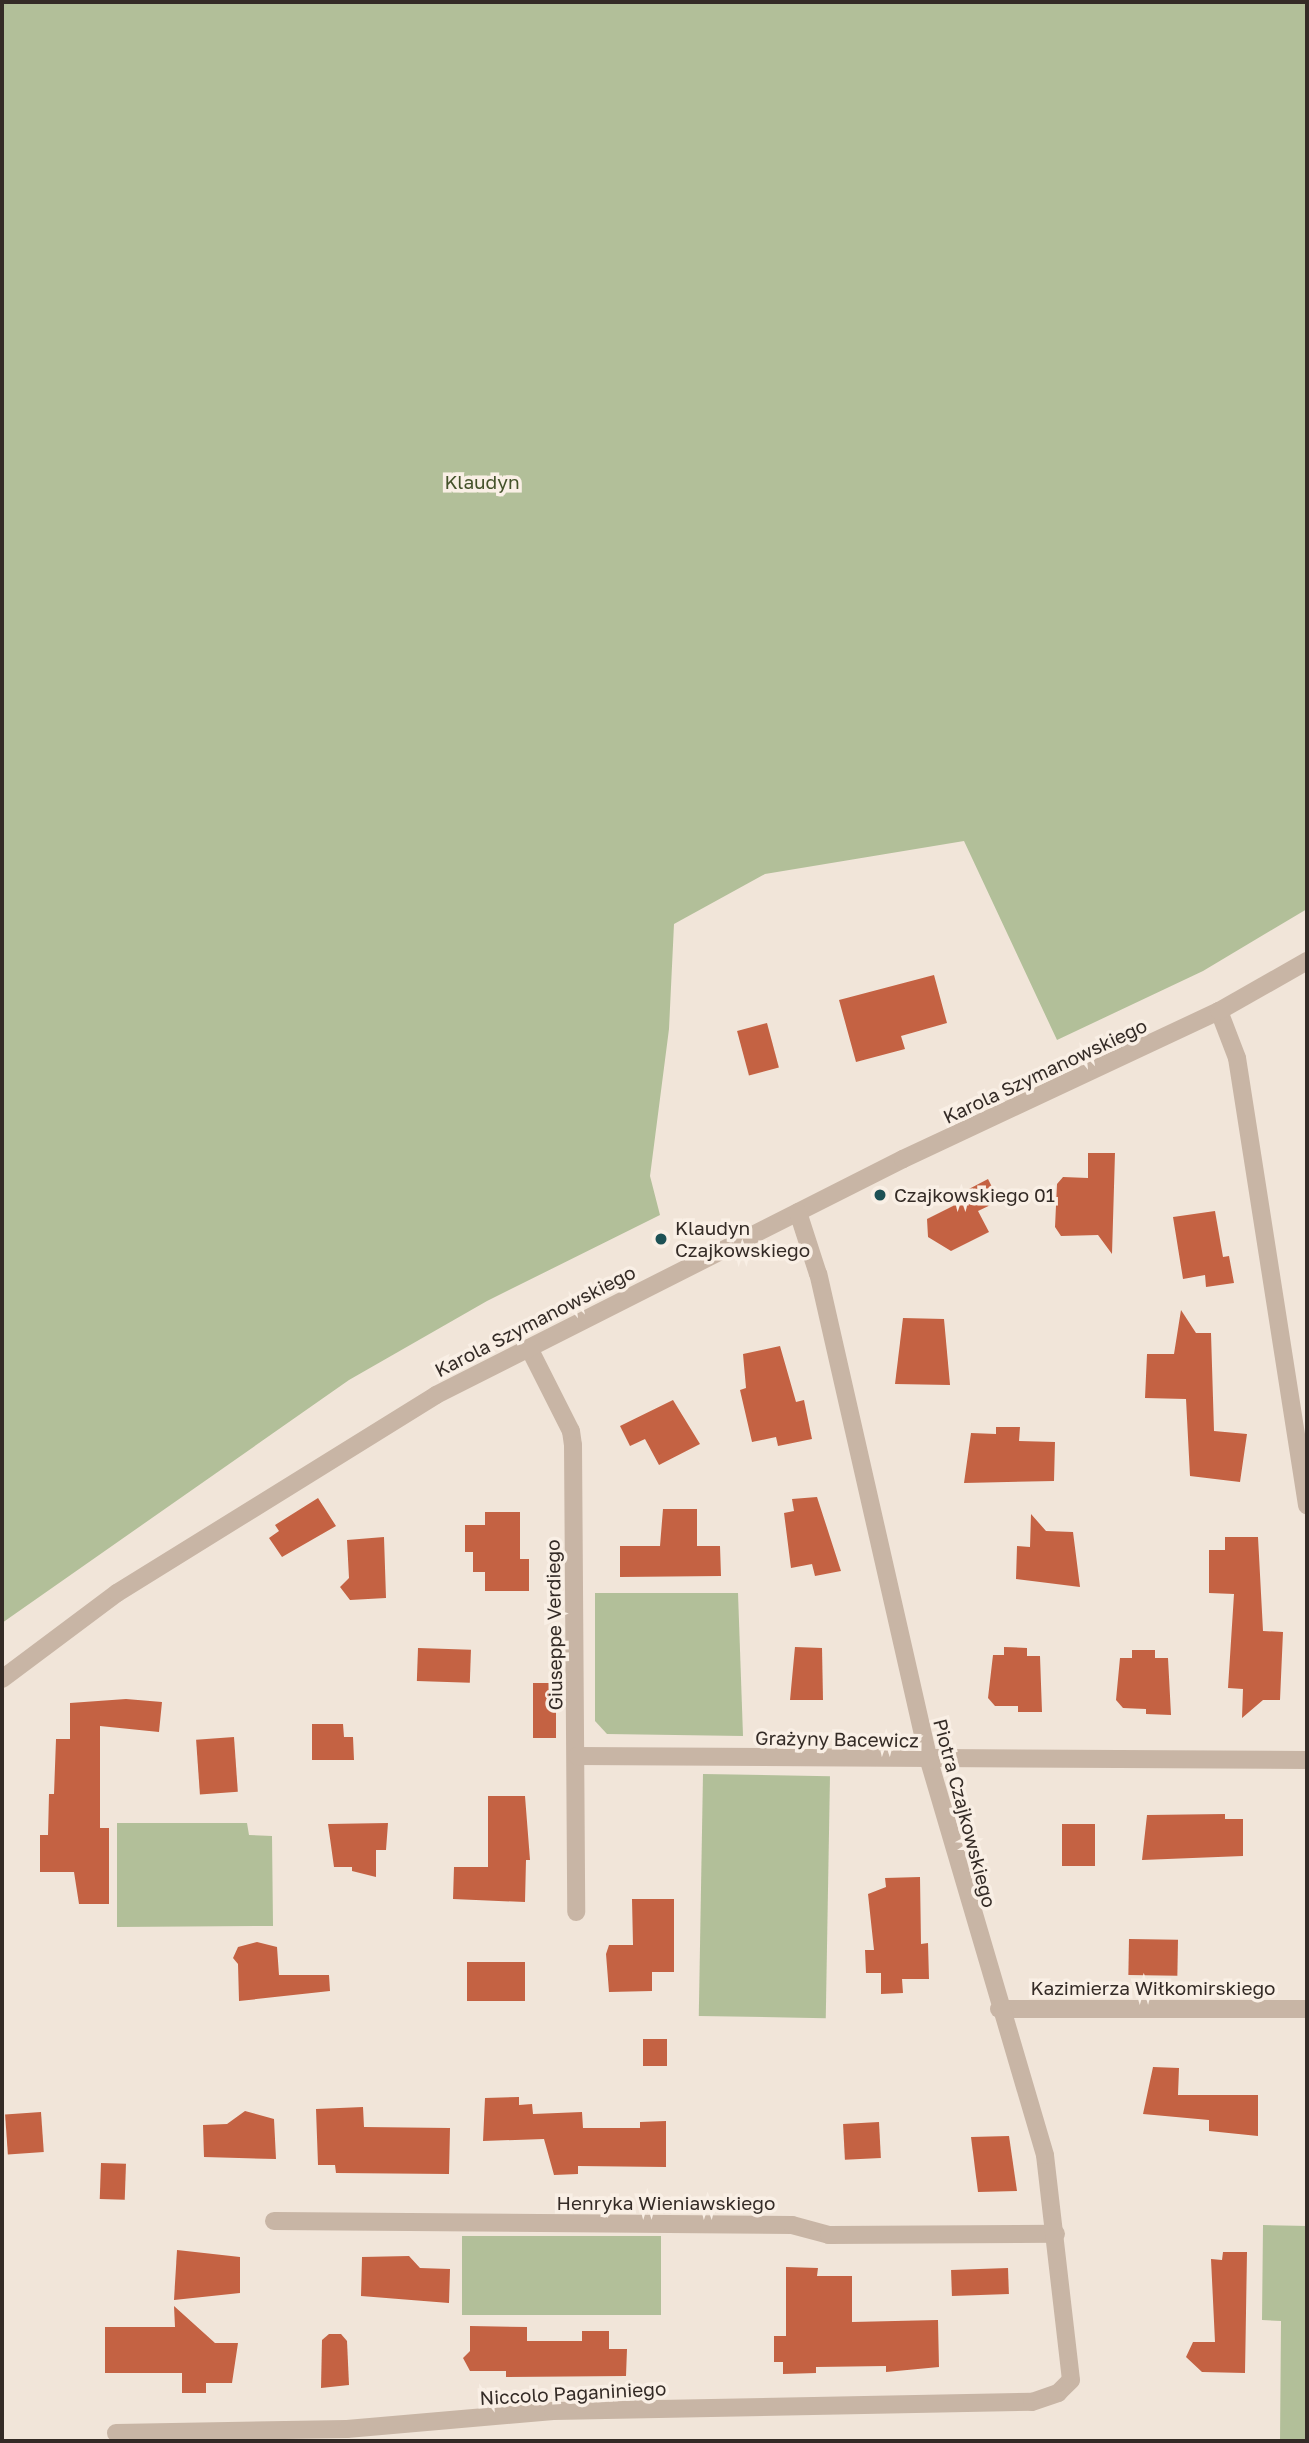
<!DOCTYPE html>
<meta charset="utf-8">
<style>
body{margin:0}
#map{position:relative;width:1309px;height:2443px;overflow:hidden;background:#f1e5d9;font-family:"Golos Text",sans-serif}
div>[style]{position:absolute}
.green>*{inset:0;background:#b2bf99;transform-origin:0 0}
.building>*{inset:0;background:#c46243;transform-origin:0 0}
.minor>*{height:18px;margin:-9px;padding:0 9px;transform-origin:9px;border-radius:9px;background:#c8b5a5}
.dots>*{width:19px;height:19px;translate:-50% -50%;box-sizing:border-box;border:4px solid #f9efe5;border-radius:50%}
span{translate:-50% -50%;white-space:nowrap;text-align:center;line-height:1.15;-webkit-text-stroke:7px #f9efe5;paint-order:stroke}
.park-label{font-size:19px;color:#44522a}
.street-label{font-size:19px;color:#342b26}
.poi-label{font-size:19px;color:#342b26}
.left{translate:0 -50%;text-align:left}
.frame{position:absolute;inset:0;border:4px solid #342b26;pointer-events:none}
</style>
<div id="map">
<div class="green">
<div style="clip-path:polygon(2px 2px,1307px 2px,1307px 909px,1203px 971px,1057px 1040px,964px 841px,765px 874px,674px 924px,669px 1029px,650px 1176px,660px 1215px,487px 1301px,349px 1380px,2px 1623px)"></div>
<div style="clip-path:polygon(595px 1593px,738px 1593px,743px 1736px,607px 1734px,595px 1721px)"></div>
<div style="left:703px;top:1774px;width:127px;height:242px;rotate:1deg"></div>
<div style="clip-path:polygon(117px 1823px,247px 1823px,249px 1835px,272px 1836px,273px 1926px,117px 1927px)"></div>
<div style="clip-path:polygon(1263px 2225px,1307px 2226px,1307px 2441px,1280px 2441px,1281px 2321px,1262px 2320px)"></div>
<div style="left:462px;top:2236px;width:199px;height:79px"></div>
</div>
<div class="building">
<div style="clip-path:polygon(934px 975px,947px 1023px,901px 1036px,905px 1049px,856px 1062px,839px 1000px)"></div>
<div style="left:767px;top:1023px;width:46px;height:31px;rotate:75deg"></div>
<div style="clip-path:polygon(1088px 1153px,1115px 1153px,1112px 1254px,1098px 1235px,1061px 1236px,1055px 1227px,1057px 1184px,1063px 1177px,1088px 1178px)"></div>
<div style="clip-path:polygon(988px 1179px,999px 1201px,978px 1211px,989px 1232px,951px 1251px,928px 1237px,927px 1219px,971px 1197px,967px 1190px)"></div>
<div style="clip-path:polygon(1215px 1211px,1223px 1257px,1229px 1256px,1234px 1283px,1206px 1287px,1205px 1275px,1183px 1279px,1173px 1217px)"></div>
<div style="clip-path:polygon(1181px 1310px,1196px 1333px,1211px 1333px,1214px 1431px,1247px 1434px,1240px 1482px,1190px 1476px,1186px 1399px,1145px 1398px,1147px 1354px,1174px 1354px)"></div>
<div style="clip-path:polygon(903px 1318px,944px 1319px,950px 1385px,895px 1384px)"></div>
<div style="clip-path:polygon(780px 1346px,796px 1402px,804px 1400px,812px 1439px,778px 1446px,776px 1437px,752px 1442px,740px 1390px,746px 1388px,743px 1354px)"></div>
<div style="clip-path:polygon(673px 1400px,700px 1444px,659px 1465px,645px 1439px,630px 1446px,620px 1426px)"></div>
<div style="clip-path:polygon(996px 1427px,1020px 1427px,1019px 1441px,1055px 1442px,1054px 1481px,964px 1483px,971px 1433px,996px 1434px)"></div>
<div style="clip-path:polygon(817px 1497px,841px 1571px,815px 1576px,812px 1564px,791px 1568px,784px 1513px,794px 1511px,792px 1499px)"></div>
<div style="clip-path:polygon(318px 1498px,336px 1526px,282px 1557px,269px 1538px,279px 1531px,275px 1525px)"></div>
<div style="clip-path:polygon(663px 1509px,697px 1509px,697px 1546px,720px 1546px,721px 1576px,620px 1577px,620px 1546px,660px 1546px)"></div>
<div style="clip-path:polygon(485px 1512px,520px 1512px,520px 1559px,529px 1559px,529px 1591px,485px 1591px,485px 1572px,473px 1572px,473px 1552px,465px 1552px,465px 1525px,485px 1525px)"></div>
<div style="clip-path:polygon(1031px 1514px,1046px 1531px,1073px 1532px,1080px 1587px,1016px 1579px,1017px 1546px,1030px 1547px)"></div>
<div style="clip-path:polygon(384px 1537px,386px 1598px,350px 1600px,340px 1587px,349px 1578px,347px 1540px)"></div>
<div style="clip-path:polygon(1225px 1537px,1258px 1537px,1263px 1631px,1283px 1632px,1280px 1700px,1263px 1700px,1242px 1718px,1243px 1689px,1228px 1688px,1234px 1594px,1209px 1593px,1209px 1550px,1225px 1550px)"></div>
<div style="clip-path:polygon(795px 1647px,822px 1648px,823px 1700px,790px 1700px)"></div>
<div style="clip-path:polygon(1004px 1647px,1027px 1648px,1027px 1656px,1040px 1656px,1042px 1712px,1018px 1712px,1018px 1706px,995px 1706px,988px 1698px,993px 1655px,1004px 1655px)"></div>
<div style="left:418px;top:1648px;width:53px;height:33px;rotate:2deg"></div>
<div style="clip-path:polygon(1132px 1650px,1155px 1650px,1155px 1658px,1168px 1658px,1171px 1715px,1146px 1714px,1146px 1709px,1123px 1708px,1116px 1700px,1120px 1658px,1132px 1658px)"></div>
<div style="left:533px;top:1683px;width:23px;height:55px"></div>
<div style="clip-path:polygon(126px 1699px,162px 1702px,159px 1732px,100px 1726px,100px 1828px,109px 1828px,109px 1904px,79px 1904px,74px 1872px,40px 1872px,40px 1835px,48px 1835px,49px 1794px,54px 1794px,56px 1739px,70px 1739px,70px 1703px)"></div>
<div style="clip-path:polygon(312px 1724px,343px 1724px,344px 1737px,353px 1737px,354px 1760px,312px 1760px)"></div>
<div style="left:234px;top:1737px;width:55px;height:38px;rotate:86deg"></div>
<div style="clip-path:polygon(488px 1796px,525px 1796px,530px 1860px,526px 1860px,525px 1902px,453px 1899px,454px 1867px,488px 1867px)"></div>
<div style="clip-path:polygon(1225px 1814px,1225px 1819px,1243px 1819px,1243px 1856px,1142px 1860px,1147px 1815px)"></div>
<div style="clip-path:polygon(388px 1823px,386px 1850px,376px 1850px,376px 1877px,352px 1871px,352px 1867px,334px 1867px,328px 1824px)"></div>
<div style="left:1062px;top:1824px;width:33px;height:42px"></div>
<div style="clip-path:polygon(920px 1877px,921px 1944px,928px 1943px,929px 1979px,902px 1979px,903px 1993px,881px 1994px,881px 1973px,866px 1973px,865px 1950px,874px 1950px,868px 1894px,886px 1887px,885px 1878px)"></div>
<div style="clip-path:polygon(632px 1899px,674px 1899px,674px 1972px,652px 1972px,652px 1991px,609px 1992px,606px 1954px,609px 1945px,633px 1945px)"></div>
<div style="left:1129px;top:1939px;width:49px;height:36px;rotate:1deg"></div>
<div style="clip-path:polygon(257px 1942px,277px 1947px,279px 1975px,329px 1975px,330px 1991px,239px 2001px,238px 1964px,233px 1958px,238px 1947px)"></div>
<div style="left:467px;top:1962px;width:58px;height:39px"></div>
<div style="left:643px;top:2039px;width:24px;height:27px"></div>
<div style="clip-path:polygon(1153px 2067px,1179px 2068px,1178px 2095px,1258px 2095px,1258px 2136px,1209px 2131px,1209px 2120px,1143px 2114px)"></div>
<div style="clip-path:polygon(519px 2097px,519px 2105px,532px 2104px,533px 2114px,582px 2112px,583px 2128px,640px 2128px,640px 2122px,666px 2121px,666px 2167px,578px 2166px,578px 2174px,554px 2175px,544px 2139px,483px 2141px,485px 2098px)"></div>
<div style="clip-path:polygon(363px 2107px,364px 2127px,450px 2128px,449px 2174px,336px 2173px,335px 2165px,318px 2165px,316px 2109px)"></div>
<div style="clip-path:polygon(245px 2111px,274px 2119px,276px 2159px,204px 2157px,203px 2125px,227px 2124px)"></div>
<div style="left:41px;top:2112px;width:40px;height:36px;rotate:86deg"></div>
<div style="left:879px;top:2122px;width:36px;height:36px;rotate:87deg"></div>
<div style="clip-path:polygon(1009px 2136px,1017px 2191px,978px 2192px,971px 2137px)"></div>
<div style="left:101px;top:2163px;width:25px;height:36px;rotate:2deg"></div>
<div style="clip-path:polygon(177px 2250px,240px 2257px,240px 2293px,174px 2300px)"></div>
<div style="clip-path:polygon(1223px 2252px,1247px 2252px,1245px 2373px,1202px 2372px,1186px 2357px,1193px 2342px,1215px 2342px,1211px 2259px,1222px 2260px)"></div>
<div style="clip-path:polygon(409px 2256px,420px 2268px,450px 2269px,449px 2303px,361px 2296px,362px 2257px)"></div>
<div style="clip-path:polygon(786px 2267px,818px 2268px,817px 2276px,852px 2276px,852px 2322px,938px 2320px,939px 2367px,886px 2372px,886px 2366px,816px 2367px,816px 2373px,783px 2374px,783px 2362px,774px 2362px,774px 2336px,786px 2336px)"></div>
<div style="left:1008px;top:2268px;width:26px;height:57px;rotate:88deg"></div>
<div style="clip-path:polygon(174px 2306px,215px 2343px,238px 2343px,232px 2383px,206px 2383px,206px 2393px,182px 2393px,182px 2373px,105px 2373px,105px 2327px,175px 2327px)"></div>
<div style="clip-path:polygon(470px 2326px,527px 2327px,527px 2341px,582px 2341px,582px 2331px,609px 2331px,609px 2349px,627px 2349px,626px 2376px,506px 2377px,506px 2371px,470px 2371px,463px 2358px,470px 2351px)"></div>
<div style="clip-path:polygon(329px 2334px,341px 2334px,347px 2341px,349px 2385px,321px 2388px,322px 2340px)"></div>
</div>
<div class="minor">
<div style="left:1219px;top:1011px;width:50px;rotate:69deg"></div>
<div style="left:1237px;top:1058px;width:453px;rotate:81.1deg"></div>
<div style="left:529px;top:1348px;width:93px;rotate:63.2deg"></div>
<div style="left:571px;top:1431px;width:14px;rotate:82deg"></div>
<div style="left:573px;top:1445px;width:467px;rotate:89.6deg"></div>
<div style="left:2px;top:1679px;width:144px;rotate:-36.8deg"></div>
<div style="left:117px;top:1593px;width:375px;rotate:-31.8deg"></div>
<div style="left:436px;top:1395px;width:523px;rotate:-26.81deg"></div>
<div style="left:903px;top:1159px;width:349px;rotate:-25.1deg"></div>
<div style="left:1219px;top:1011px;width:101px;rotate:-29.6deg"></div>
<div style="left:577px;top:1756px;width:730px;rotate:0.31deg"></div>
<div style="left:999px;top:2009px;width:308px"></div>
<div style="left:274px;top:2221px;width:518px;rotate:0.44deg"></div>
<div style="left:792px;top:2225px;width:38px;rotate:15deg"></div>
<div style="left:829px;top:2235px;width:227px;rotate:-0.3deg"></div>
<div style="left:116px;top:2433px;width:231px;rotate:-1deg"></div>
<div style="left:347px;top:2429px;width:207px;rotate:-5deg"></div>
<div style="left:553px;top:2411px;width:479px;rotate:-1.1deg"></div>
<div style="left:1032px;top:2402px;width:28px;rotate:-19deg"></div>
<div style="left:1058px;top:2393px;width:18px;rotate:-45deg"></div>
<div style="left:1071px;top:2380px;width:226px;rotate:-96.6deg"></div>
<div style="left:1045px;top:2155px;width:411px;rotate:-106.4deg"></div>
<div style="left:929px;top:1761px;width:499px;rotate:-102.8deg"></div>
<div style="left:818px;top:1274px;width:65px;rotate:-107.9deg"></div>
</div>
<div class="dots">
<div style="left:880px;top:1195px;background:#1d5155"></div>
<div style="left:661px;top:1239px;background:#1d5155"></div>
</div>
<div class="park-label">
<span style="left:482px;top:482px">Klaudyn</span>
</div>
<div class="street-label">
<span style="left:1045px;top:1071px;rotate:-25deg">Karola Szymanowskiego</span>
<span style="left:535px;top:1321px;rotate:-27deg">Karola Szymanowskiego</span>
<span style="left:554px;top:1625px;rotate:-91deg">Giuseppe Verdiego</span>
<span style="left:837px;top:1739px;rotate:1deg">Grażyny Bacewicz</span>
<span style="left:965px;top:1813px;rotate:75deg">Piotra Czajkowskiego</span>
<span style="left:1153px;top:1988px">Kazimierza Wiłkomirskiego</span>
<span style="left:666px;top:2203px">Henryka Wieniawskiego</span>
<span style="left:573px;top:2393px;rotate:-3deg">Niccolo Paganiniego</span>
</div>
<div class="poi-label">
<span class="left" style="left:894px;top:1195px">Czajkowskiego 01</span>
<span class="left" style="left:675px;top:1239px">Klaudyn<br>Czajkowskiego</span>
</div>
<div class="frame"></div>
</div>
